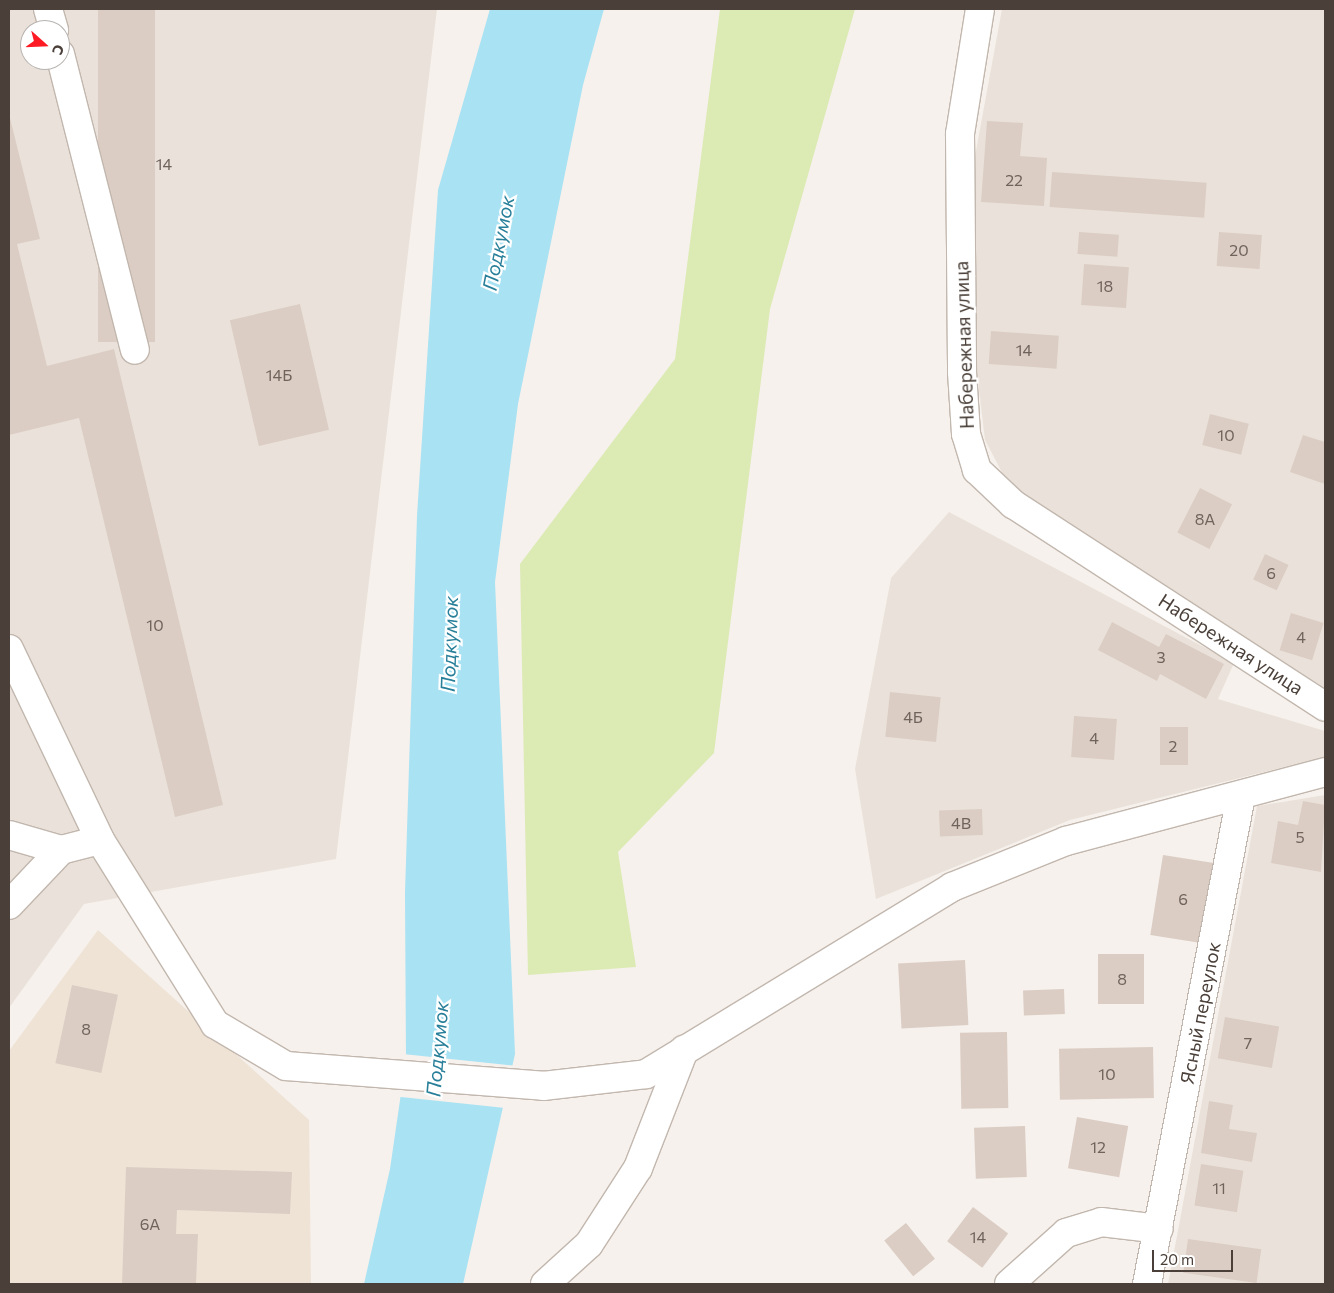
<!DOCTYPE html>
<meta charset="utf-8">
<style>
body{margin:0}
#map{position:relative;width:1334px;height:1293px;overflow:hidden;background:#f6f1ec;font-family:Commissioner,sans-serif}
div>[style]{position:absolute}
.residential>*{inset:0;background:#eae2da}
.education>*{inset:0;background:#efe3d6}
.green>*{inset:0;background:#dceab4}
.water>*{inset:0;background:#a8e2f3}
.pier>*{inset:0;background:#f6f1ec;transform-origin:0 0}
.building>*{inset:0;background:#dbcdc4;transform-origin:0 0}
.roads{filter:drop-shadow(1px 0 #c2b7ae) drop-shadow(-1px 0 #c2b7ae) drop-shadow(0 1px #c2b7ae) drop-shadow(0 -1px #c2b7ae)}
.minor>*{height:28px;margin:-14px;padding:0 14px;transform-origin:14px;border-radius:14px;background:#fff}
span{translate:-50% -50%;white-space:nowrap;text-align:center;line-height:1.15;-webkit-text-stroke:4.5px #fff;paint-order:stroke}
.number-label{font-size:16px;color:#6f635c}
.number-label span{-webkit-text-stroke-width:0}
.street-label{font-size:19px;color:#4b4039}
.water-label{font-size:20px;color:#287f99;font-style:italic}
.frame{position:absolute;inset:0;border:10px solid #4b4039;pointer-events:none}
.north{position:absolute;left:20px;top:20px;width:50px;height:50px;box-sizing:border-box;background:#fff;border:1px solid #b7b3b0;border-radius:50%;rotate:110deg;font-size:14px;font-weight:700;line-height:20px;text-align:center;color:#4b4039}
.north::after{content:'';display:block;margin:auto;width:18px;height:22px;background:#fe1b24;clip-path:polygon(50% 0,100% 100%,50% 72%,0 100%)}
.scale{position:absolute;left:1152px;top:1250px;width:81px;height:22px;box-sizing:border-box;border:2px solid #4b4039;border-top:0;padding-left:6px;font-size:15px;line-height:18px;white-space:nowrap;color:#4b4039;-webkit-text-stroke:4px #fff;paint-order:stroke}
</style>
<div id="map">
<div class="residential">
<div style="clip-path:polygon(evenodd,9px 9px,437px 9px,336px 859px,84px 904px,9px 1008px,9px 9px,30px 30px,60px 30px,60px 60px,30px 60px,30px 30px)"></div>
<div style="clip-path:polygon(1002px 9px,1325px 9px,1325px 688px,1010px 488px,985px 440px,977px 373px,973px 167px)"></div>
<div style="clip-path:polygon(949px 512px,1234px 663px,1218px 699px,1325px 731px,1325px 757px,1070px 820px,876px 899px,855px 769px,891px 578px)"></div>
<div style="clip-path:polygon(1325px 795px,1325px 1284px,1168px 1284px,1257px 806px)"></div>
</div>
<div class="education">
<div style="clip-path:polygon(98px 930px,309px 1120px,311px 1284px,9px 1284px,9px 1051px)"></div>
</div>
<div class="green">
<div style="clip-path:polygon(720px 9px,855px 9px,770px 309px,714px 753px,618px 852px,636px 967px,528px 975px,520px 564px,675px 359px)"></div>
</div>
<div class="water">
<div style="clip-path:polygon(490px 9px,604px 9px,583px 85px,518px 404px,495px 582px,515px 1054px,463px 1284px,364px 1284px,390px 1169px,406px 1059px,405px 893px,417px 516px,438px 190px)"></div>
</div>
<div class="pier">
<div style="left:403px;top:1054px;width:113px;height:43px;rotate:6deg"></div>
</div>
<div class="building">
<div style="left:98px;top:9px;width:57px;height:333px"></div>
<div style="clip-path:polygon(9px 114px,40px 239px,17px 244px,47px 366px,114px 349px,223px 805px,175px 817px,79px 418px,9px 435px)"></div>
<div style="clip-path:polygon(987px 121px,1023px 123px,1020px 156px,1047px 158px,1044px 206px,981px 202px)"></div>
<div style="left:1052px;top:172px;width:155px;height:35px;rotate:4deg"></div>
<div style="left:1079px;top:232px;width:40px;height:22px;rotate:4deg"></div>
<div style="left:1219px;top:232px;width:43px;height:34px;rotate:4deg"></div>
<div style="left:1084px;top:264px;width:45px;height:41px;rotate:4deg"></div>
<div style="left:300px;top:304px;width:129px;height:72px;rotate:77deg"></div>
<div style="left:991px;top:331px;width:68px;height:33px;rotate:4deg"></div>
<div style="left:1210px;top:414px;width:40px;height:32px;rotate:14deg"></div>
<div style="clip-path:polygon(1303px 435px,1325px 442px,1325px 484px,1290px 472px)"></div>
<div style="left:1200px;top:488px;width:36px;height:50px;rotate:27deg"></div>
<div style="left:1265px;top:554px;width:26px;height:28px;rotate:25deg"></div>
<div style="left:1291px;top:613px;width:34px;height:39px;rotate:17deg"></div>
<div style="clip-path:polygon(1112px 622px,1159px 647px,1166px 634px,1224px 664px,1206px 699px,1160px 674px,1157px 681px,1098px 650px)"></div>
<div style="left:890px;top:692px;width:51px;height:45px;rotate:6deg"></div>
<div style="left:1074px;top:716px;width:43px;height:41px;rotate:4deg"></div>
<div style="left:1160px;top:727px;width:28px;height:38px"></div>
<div style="clip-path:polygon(1303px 801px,1325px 805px,1321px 872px,1271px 863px,1278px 821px,1298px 825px)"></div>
<div style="left:982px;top:809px;width:26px;height:43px;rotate:88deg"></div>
<div style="left:1163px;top:855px;width:53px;height:81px;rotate:9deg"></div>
<div style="left:1098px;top:954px;width:46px;height:50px"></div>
<div style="left:965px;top:960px;width:65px;height:67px;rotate:87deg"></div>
<div style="left:72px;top:985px;width:47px;height:80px;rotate:12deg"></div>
<div style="left:1064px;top:989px;width:25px;height:41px;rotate:88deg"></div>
<div style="left:1225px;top:1017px;width:55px;height:42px;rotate:10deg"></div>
<div style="left:1007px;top:1032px;width:76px;height:47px;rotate:89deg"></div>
<div style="left:1153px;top:1047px;width:51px;height:94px;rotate:89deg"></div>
<div style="clip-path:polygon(1209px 1101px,1233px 1105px,1229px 1129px,1257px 1133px,1252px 1162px,1201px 1153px)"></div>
<div style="left:1077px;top:1117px;width:52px;height:52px;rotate:10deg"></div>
<div style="left:1025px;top:1126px;width:51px;height:51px;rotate:88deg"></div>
<div style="left:1201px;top:1164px;width:43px;height:42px;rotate:9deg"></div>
<div style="clip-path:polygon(126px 1167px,292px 1172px,290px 1214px,177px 1210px,176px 1234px,198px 1234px,196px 1284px,122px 1284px)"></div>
<div style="left:973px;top:1207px;width:44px;height:43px;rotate:37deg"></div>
<div style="left:906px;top:1223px;width:46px;height:28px;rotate:51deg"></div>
<div style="left:1188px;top:1239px;width:74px;height:34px;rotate:8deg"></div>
</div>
<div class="roads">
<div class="minor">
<div style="left:48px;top:9px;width:22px;rotate:74deg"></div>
<div style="left:980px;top:9px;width:127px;rotate:99.1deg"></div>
<div style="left:960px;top:134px;width:238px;rotate:89.5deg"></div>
<div style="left:962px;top:372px;width:62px;rotate:86.3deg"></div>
<div style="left:966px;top:434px;width:38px;rotate:73deg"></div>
<div style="left:977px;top:470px;width:50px;rotate:43.4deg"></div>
<div style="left:1013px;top:504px;width:372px;rotate:33deg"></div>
<div style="left:60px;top:54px;width:305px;rotate:75.8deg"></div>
<div style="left:9px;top:649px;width:212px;rotate:64.5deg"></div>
<div style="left:100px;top:840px;width:217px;rotate:58deg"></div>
<div style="left:215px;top:1024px;width:82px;rotate:30.6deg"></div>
<div style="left:286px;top:1066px;width:258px;rotate:4.4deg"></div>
<div style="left:543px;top:1086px;width:104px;rotate:-6.6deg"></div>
<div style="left:646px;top:1074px;width:359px;rotate:-31.4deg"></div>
<div style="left:952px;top:887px;width:123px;rotate:-22deg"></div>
<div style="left:1066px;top:841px;width:268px;rotate:-14.9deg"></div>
<div style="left:9px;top:835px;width:54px;rotate:16.1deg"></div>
<div style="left:9px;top:905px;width:76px;rotate:-46.6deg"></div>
<div style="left:61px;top:850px;width:40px;rotate:-14.4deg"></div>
<div style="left:545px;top:1284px;width:59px;rotate:-42.3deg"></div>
<div style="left:589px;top:1244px;width:90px;rotate:-57.2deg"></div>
<div style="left:638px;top:1168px;width:127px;rotate:-68.7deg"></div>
<div style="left:1009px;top:1284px;width:76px;rotate:-41.8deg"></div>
<div style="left:1066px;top:1233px;width:37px;rotate:-17deg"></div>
<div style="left:1101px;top:1222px;width:58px;rotate:6.9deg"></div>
<div style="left:1147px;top:1284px;width:496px;rotate:-79.1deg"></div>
</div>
</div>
<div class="number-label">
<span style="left:164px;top:164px">14</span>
<span style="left:1014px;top:180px">22</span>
<span style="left:1239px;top:250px">20</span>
<span style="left:1105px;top:286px">18</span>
<span style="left:1024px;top:350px">14</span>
<span style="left:279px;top:375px">14Б</span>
<span style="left:1226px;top:435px">10</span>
<span style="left:1205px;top:519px">8А</span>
<span style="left:1271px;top:573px">6</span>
<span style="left:155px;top:625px">10</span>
<span style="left:1301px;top:637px">4</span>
<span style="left:1161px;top:657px">3</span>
<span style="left:913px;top:717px">4Б</span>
<span style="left:1094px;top:738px">4</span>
<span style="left:1173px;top:746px">2</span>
<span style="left:961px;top:823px">4В</span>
<span style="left:1300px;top:837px">5</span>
<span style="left:1183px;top:899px">6</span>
<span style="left:1122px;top:979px">8</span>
<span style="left:86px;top:1029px">8</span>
<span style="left:1248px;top:1043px">7</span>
<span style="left:1107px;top:1074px">10</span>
<span style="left:1098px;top:1147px">12</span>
<span style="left:1219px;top:1188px">11</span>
<span style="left:150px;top:1224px">6А</span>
<span style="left:978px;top:1237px">14</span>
</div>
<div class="street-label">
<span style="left:964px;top:345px;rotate:-92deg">Набережная улица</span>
<span style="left:1231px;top:644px;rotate:33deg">Набережная улица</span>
<span style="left:1200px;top:1013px;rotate:-79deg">Ясный переулок</span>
</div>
<div class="water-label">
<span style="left:498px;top:243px;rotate:-79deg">Подкумок</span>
<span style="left:449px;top:644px;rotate:-88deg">Подкумок</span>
<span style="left:437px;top:1049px;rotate:-85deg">Подкумок</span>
</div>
<div class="frame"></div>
<div class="north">С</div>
<div class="scale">20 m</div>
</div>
